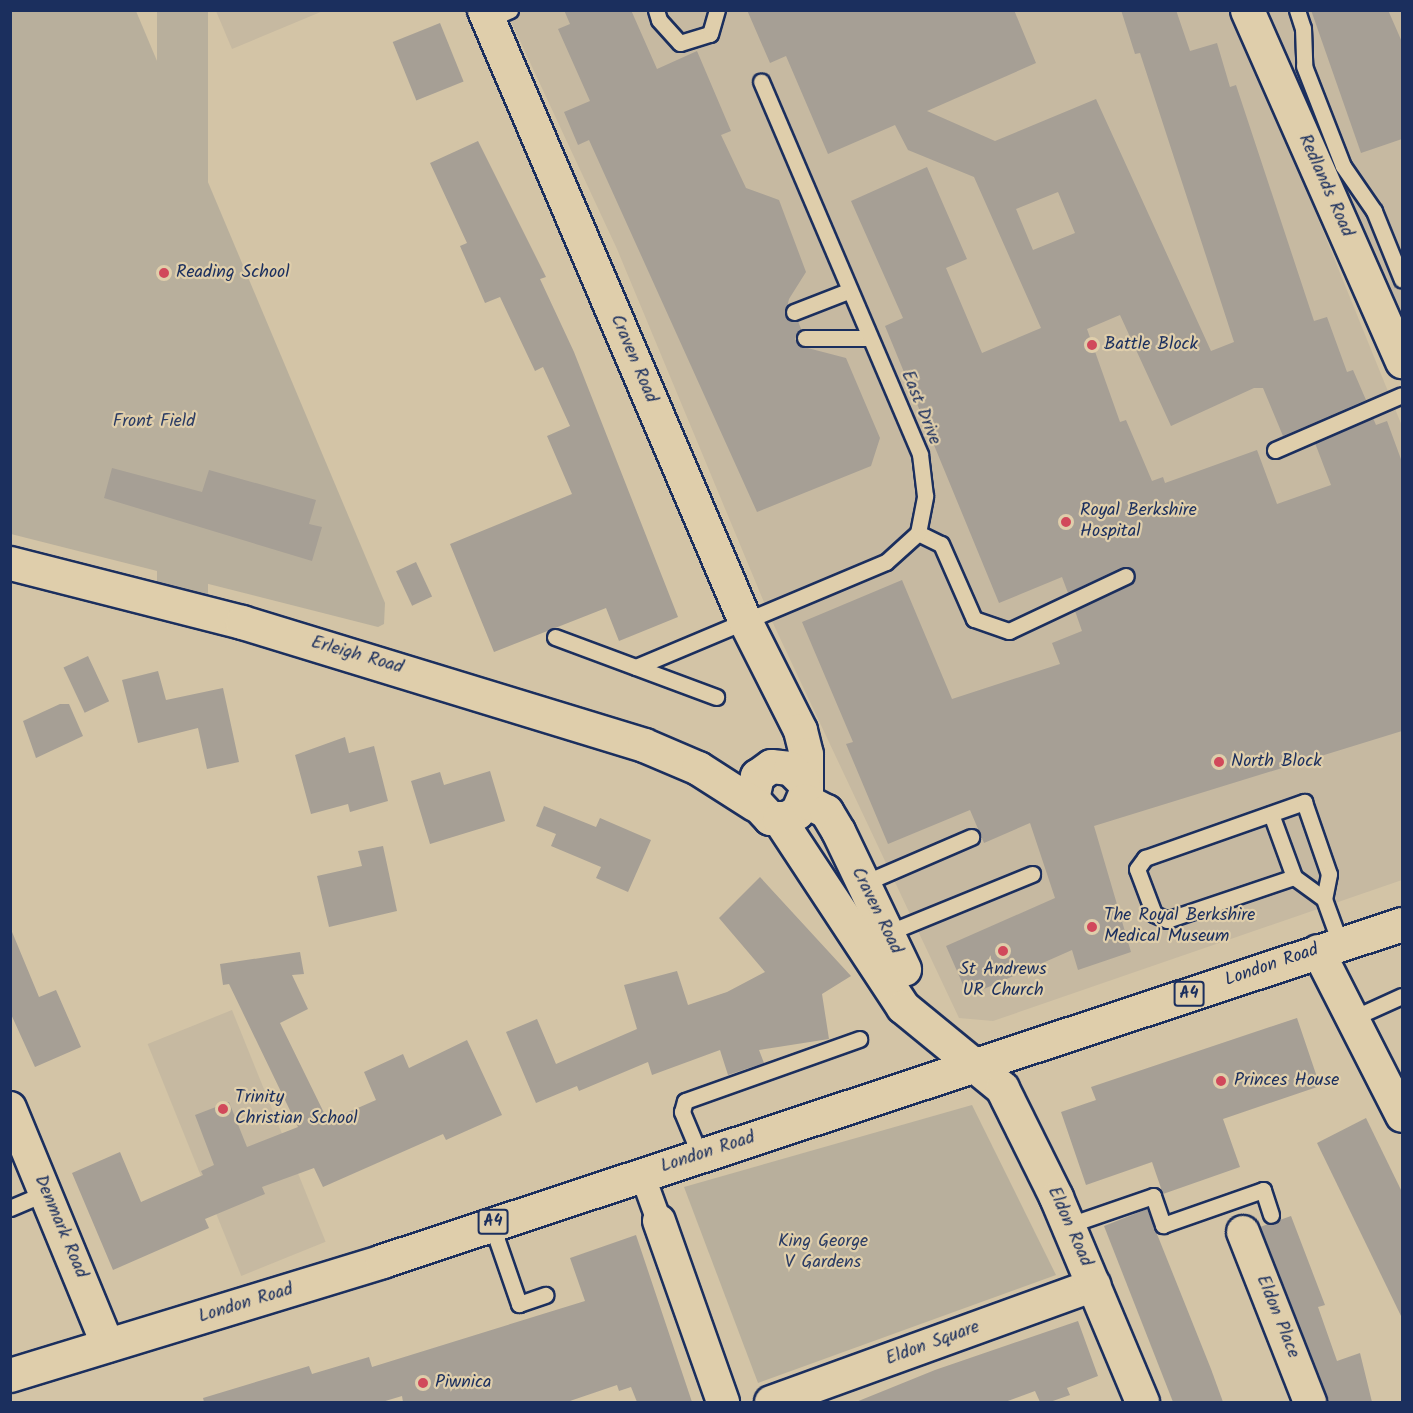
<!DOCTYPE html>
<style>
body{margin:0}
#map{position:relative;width:1413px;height:1413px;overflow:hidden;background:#d3c4a6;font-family:Kalam,sans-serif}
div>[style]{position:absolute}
.built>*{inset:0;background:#c6b9a1;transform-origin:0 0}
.green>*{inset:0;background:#b8af9c;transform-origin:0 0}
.building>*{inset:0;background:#a69f95;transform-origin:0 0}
.roads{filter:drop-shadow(2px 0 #1b2f5e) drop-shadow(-2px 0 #1b2f5e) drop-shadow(0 2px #1b2f5e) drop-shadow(0 -2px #1b2f5e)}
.service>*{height:15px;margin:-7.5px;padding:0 7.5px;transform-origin:7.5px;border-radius:7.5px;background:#dfceab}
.pedestrian>*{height:24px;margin:-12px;padding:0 12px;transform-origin:12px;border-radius:12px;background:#dfceab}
.minor>*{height:32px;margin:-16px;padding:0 16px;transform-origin:16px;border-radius:16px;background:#dfceab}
.tertiary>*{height:33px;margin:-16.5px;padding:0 16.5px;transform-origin:16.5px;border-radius:16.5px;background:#dfceab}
.primary>*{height:33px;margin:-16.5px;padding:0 16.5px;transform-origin:16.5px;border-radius:16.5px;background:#dfceab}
.dots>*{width:16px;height:16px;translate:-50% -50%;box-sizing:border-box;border:3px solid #dfceab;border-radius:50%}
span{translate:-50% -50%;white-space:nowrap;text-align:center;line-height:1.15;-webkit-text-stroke:4.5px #dfceab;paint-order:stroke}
.shield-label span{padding:2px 4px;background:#dfceab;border:2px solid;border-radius:4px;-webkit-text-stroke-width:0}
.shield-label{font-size:16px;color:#1b2f5e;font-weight:700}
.street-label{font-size:18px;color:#1b2f5e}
.poi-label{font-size:18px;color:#1b2f5e}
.left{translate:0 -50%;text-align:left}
.park-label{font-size:18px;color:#2b3c64}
.frame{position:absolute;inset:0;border:12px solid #1b2f5e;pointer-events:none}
</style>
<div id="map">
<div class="built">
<div style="clip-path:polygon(216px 11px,323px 11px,232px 49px)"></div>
<div style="clip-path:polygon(506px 11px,1234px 11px,1402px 426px,1402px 880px,993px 1021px,959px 1018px,771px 619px,617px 249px)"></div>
<div style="clip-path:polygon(1266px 11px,1402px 11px,1402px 317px)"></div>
<div style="left:232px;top:1010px;width:250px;height:91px;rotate:68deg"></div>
</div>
<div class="green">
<div style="clip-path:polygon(10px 11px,136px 11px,385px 603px,384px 624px,378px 627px,11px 534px)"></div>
<div style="left:157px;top:11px;width:51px;height:589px"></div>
<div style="clip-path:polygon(972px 1105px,1056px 1275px,758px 1383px,684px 1187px)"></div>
</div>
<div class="building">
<div style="clip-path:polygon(564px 10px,631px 10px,657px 69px,697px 51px,731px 131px,721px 135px,746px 188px,779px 200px,806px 272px,789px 299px,785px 316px,798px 321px,801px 329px,795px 339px,800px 346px,846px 358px,880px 438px,871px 466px,757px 512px,589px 140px,578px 145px,564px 112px,590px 101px,558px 29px,570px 24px)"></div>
<div style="clip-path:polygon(evenodd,747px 10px,1014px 10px,1036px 63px,927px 111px,995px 141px,1096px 99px,1211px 351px,1234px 342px,1140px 53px,1135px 54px,1121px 10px,1176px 10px,1190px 51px,1217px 43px,1230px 87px,1236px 85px,1314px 321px,1327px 317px,1347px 372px,1353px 370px,1366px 400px,1283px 436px,1263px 388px,1254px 388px,1171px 426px,1120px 315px,1087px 329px,1120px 422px,1126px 420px,1152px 481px,1163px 477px,1165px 483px,1257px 450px,1277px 504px,1331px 485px,1315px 443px,1373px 418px,1376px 425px,1387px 421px,1402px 462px,1402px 731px,1094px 826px,1131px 952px,1078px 970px,1072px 950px,968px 996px,946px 946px,1055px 898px,1030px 823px,984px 843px,970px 810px,888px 844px,846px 744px,853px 742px,802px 622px,902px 580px,952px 699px,1060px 664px,1052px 643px,1082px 631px,1075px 611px,1130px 585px,1136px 576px,1131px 568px,1122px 567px,1068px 593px,1062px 577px,999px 603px,885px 326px,903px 318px,851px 201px,927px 167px,967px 259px,946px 268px,982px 353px,1041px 328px,974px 177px,908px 150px,895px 125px,828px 154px,786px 56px,770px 63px,747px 10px,1058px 192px,1075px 233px,1033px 250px,1016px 209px,1058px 192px)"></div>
<div style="clip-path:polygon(1311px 10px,1388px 10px,1402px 42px,1402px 139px,1361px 153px)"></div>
<div style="left:440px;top:23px;width:63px;height:51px;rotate:68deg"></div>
<div style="clip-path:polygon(478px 141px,546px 277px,540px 279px,574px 352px,678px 617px,619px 641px,606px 608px,494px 652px,450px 544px,572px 494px,547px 436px,570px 426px,543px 367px,535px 371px,500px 297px,485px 303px,460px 246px,467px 243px,430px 163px)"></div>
<div style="clip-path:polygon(112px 468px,202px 492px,209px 470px,316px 500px,309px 524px,322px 527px,312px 561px,104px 498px)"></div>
<div style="left:416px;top:562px;width:38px;height:22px;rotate:65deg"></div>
<div style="left:88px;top:656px;width:50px;height:27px;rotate:65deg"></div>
<div style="clip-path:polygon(158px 671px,166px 700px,223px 688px,239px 762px,207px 769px,198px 728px,138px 743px,122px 680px)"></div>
<div style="clip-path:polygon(60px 704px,69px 704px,83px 736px,36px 758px,23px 721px)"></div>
<div style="clip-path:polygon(345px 737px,349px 753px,374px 746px,388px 801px,350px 812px,348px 804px,311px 814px,295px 755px)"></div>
<div style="clip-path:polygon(490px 771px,505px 821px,430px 844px,411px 781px,440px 772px,444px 785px)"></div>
<div style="clip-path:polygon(544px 806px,596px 827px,600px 818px,651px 840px,628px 892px,596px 878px,601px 867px,551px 846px,556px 834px,536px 826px)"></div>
<div style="clip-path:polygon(383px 846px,397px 911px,329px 927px,317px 876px,362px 866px,358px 851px)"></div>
<div style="clip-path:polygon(760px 877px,851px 976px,822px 994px,829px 1039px,759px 1050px,764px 1063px,728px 1075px,720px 1050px,652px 1075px,648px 1062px,579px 1091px,577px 1086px,536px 1103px,506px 1032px,537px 1019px,556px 1064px,637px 1029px,624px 985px,677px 971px,688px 1005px,727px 992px,765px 972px,719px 918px)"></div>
<div style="clip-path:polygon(10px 927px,39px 997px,56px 990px,81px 1047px,35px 1067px,10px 1012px)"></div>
<div style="clip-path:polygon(300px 952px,304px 974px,292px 975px,308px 1009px,280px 1023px,328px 1121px,376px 1100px,364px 1072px,403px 1054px,409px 1068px,467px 1040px,502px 1115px,446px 1140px,443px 1134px,323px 1187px,314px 1168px,262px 1187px,265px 1194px,205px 1219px,209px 1228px,113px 1270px,72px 1173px,120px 1152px,141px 1202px,203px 1175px,201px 1171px,214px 1165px,195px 1115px,229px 1102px,247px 1147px,298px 1127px,229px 984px,223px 985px,220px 964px)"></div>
<div style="clip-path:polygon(1297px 1018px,1320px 1086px,1223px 1119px,1240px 1167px,1163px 1194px,1152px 1162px,1086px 1185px,1061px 1112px,1096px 1100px,1091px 1087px)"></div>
<div style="clip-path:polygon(1366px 1118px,1402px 1192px,1402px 1318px,1317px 1143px)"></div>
<div style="clip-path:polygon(1147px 1209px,1211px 1369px,1223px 1402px,1173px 1402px,1104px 1226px)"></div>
<div style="clip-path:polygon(1291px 1216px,1325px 1305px,1318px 1307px,1337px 1361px,1360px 1353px,1372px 1402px,1328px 1402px,1260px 1227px)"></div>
<div style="clip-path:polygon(636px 1235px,692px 1402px,637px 1402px,631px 1387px,619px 1391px,617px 1385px,567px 1402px,403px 1402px,402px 1396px,382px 1402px,204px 1402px,203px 1398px,309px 1366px,312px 1374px,369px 1357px,372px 1367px,585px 1301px,570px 1258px)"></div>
<div style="clip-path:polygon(1078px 1321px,1098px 1376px,1067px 1388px,1070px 1395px,1050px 1402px,1040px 1402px,1035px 1391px,1005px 1402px,856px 1402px,935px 1370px)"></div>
</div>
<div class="roads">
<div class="service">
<div style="left:656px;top:10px;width:10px;rotate:73deg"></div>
<div style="left:659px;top:20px;width:31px;rotate:48deg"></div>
<div style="left:680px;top:43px;width:31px;rotate:-17deg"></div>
<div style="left:710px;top:34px;width:25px;rotate:-74deg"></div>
<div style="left:1297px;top:10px;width:19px;rotate:72deg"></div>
<div style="left:1303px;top:28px;width:38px;rotate:88deg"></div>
<div style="left:1304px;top:66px;width:107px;rotate:68.7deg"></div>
<div style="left:1343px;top:166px;width:55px;rotate:55.4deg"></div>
<div style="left:1374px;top:211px;width:74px;rotate:67.9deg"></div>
<div style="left:488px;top:20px;width:24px;rotate:-24deg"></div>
<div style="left:794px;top:312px;width:58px;rotate:-21.3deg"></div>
<div style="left:805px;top:338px;width:63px"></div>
<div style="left:1275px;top:450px;width:138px;rotate:-23.4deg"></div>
<div style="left:918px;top:533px;width:25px;rotate:26deg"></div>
<div style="left:941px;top:544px;width:82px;rotate:66.3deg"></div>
<div style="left:974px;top:619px;width:37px;rotate:19deg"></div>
<div style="left:1009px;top:631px;width:129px;rotate:-25.2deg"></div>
<div style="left:555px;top:637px;width:172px;rotate:20.4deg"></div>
<div style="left:636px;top:667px;width:271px;rotate:-22.8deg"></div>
<div style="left:886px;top:562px;width:43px;rotate:-42.2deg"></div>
<div style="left:918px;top:533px;width:38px;rotate:-79deg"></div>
<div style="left:925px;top:496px;width:42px;rotate:-96.8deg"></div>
<div style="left:920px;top:454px;width:405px;rotate:-113.1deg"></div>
<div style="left:1271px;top:814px;width:67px;rotate:69.9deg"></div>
<div style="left:1294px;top:877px;width:37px;rotate:36deg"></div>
<div style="left:1324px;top:899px;width:47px;rotate:70deg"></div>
<div style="left:1294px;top:877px;width:134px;rotate:161.3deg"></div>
<div style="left:1167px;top:920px;width:14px;rotate:-155deg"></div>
<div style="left:1154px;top:914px;width:48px;rotate:-110.7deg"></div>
<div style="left:1137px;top:869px;width:14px;rotate:-54deg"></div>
<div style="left:1145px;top:858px;width:169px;rotate:-19.4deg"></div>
<div style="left:1304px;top:802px;width:76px;rotate:70.9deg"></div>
<div style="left:1329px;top:874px;width:25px;rotate:101deg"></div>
<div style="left:862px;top:884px;width:119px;rotate:-23.3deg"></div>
<div style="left:885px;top:934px;width:159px;rotate:-22.2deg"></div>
<div style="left:1351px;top:1019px;width:56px;rotate:-24.3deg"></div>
<div style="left:700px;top:1155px;width:47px;rotate:-112.7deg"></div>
<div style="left:682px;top:1112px;width:11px;rotate:-75deg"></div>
<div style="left:685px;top:1101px;width:185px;rotate:-19.6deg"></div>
<div style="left:10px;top:1208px;width:39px;rotate:-23deg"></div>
<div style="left:491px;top:1223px;width:86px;rotate:70.9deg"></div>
<div style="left:519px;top:1304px;width:28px;rotate:-19deg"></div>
<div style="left:1069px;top:1225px;width:89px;rotate:-19deg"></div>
<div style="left:1153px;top:1196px;width:31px;rotate:71deg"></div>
<div style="left:1163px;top:1225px;width:106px;rotate:-19.3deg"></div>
<div style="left:1263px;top:1190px;width:26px;rotate:72deg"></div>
</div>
<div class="pedestrian">
<div style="left:642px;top:1174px;width:50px;rotate:70.1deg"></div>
</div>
<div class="minor">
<div style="left:1318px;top:951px;width:185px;rotate:63deg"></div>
<div style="left:10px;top:1108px;width:257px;rotate:67.6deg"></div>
<div style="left:659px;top:1221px;width:192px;rotate:70.5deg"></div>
<div style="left:1243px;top:1232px;width:183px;rotate:68.5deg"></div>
<div style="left:771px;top:1402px;width:344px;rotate:-19.9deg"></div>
</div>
<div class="tertiary">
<div style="left:484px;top:10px;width:662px;rotate:66.88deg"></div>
<div style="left:744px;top:619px;width:124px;rotate:63.2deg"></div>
<div style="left:800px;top:730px;width:25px;rotate:76deg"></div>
<div style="left:806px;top:754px;width:37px;rotate:90deg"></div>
<div style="left:806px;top:791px;width:23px;rotate:113deg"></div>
<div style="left:797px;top:812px;width:13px;rotate:151deg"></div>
<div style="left:786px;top:818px;width:16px;rotate:180deg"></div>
<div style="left:770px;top:818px;width:26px;rotate:-133deg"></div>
<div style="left:752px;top:799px;width:24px;rotate:-78deg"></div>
<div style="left:757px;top:776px;width:17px;rotate:-36deg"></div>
<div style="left:771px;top:766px;width:19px;rotate:6deg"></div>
<div style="left:790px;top:768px;width:18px;rotate:45deg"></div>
<div style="left:1247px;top:10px;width:384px;rotate:66.2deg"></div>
<div style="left:10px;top:563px;width:239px;rotate:14.3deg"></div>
<div style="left:242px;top:622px;width:420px;rotate:17deg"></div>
<div style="left:644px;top:745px;width:59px;rotate:23.1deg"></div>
<div style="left:698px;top:768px;width:67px;rotate:32.7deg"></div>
<div style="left:804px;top:800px;width:25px;rotate:27deg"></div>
<div style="left:826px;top:811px;width:23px;rotate:59deg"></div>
<div style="left:838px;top:831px;width:153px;rotate:64.4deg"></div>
<div style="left:779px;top:819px;width:225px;rotate:56.6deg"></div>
<div style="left:903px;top:1007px;width:128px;rotate:39.3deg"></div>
<div style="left:1002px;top:1088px;width:122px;rotate:63.6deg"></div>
<div style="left:1056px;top:1197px;width:222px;rotate:67.2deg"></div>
</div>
<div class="primary">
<div style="left:10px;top:1375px;width:389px;rotate:-17deg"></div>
<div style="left:382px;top:1261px;width:1074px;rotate:-18.28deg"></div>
</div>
</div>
<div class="dots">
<div style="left:164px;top:273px;background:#d1495b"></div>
<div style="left:1092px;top:345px;background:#d1495b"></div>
<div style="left:1066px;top:522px;background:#d1495b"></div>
<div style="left:1219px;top:762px;background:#d1495b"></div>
<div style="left:1092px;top:927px;background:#d1495b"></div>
<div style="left:1003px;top:951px;background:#d1495b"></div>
<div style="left:1221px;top:1081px;background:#d1495b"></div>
<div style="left:223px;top:1109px;background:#d1495b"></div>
<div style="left:423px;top:1383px;background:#d1495b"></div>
</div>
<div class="shield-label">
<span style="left:1189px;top:994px">A4</span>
<span style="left:493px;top:1222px">A4</span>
</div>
<div class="street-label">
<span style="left:1325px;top:186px;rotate:66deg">Redlands Road</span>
<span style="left:633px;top:359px;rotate:67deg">Craven Road</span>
<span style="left:920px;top:408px;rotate:68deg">East Drive</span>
<span style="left:357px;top:656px;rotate:16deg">Erleigh Road</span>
<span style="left:876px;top:911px;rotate:64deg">Craven Road</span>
<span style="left:1272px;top:966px;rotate:-19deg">London Road</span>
<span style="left:708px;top:1153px;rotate:-18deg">London Road</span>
<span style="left:60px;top:1227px;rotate:67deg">Denmark Road</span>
<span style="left:1069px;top:1227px;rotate:66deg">Eldon Road</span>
<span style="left:246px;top:1304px;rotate:-17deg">London Road</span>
<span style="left:1277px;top:1317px;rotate:68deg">Eldon Place</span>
<span style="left:933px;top:1344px;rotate:-20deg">Eldon Square</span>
</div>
<div class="poi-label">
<span class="left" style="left:176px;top:273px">Reading School</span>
<span class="left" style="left:1104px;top:345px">Battle Block</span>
<span class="left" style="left:1080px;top:522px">Royal Berkshire<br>Hospital</span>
<span class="left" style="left:1231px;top:762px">North Block</span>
<span class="left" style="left:1104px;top:927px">The Royal Berkshire<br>Medical Museum</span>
<span style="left:1003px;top:981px">St Andrews<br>UR Church</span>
<span class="left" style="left:1234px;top:1081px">Princes House</span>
<span class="left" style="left:235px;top:1109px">Trinity<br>Christian School</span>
<span class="left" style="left:435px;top:1383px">Piwnica</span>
</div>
<div class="park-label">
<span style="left:154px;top:422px">Front Field</span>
<span style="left:823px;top:1253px">King George<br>V Gardens</span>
</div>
<div class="frame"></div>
</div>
